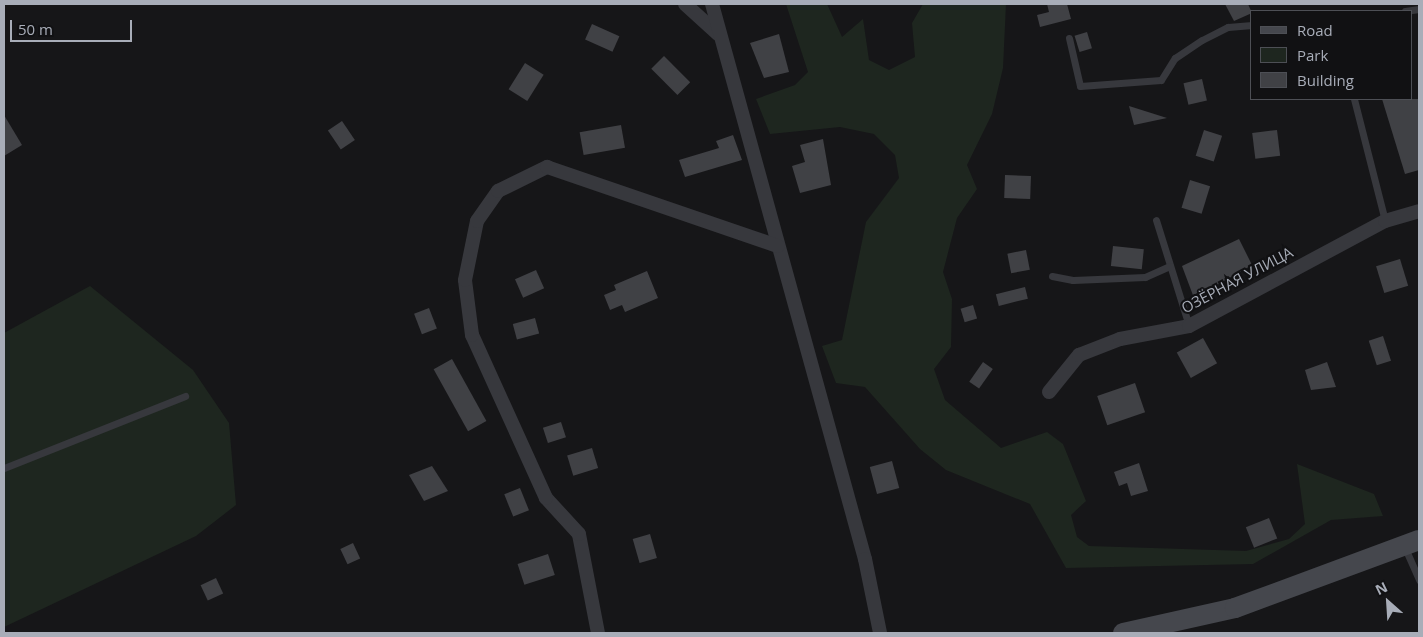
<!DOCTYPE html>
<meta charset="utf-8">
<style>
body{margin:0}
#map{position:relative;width:1423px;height:637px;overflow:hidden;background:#161618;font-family:"Open Sans",sans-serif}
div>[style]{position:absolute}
.green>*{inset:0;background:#1e261f}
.building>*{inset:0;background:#404145;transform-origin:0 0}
.lane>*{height:7px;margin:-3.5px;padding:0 3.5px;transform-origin:3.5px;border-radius:3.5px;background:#37383d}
.street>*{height:14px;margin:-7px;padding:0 7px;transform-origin:7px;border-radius:7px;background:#37383d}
.secondary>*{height:20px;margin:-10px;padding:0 10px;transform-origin:10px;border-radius:10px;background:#45474d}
span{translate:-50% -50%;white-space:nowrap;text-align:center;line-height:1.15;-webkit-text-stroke:4.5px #111113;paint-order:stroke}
.street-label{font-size:15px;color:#a8adb8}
.frame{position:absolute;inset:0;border:5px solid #a8adb8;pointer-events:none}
.legend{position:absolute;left:1250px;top:10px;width:162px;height:90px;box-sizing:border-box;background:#111113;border:1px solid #4d4f55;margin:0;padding:6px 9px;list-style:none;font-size:15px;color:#a8adb8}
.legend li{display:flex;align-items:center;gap:10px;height:25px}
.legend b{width:25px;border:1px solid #4d4f55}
.north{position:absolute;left:1363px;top:577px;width:50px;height:50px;-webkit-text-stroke:4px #111113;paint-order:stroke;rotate:334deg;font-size:14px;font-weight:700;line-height:20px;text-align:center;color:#a8adb8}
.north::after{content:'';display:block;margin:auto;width:18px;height:22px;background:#a8adb8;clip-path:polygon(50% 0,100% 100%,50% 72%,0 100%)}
.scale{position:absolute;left:10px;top:20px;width:122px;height:22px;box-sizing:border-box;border:2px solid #a8adb8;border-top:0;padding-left:6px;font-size:15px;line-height:18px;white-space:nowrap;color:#a8adb8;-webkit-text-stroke:4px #111113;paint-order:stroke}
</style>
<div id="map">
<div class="green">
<div style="clip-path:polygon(786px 4px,827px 4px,842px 37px,863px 19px,869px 60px,889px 70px,915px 57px,912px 23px,923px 4px,1006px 4px,1003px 68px,992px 114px,967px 165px,977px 189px,957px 218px,943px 272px,952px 299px,951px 347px,934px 369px,945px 400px,1001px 448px,1047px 432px,1063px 444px,1086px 501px,1071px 515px,1077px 537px,1089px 546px,1246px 551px,1289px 539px,1305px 524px,1297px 464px,1374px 494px,1383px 516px,1331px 520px,1253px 564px,1066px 568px,1030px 504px,946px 470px,920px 449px,865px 387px,836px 383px,822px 346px,842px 340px,866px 222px,899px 178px,895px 155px,874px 134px,840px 127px,770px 134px,756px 99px,795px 85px,808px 72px)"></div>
<div style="clip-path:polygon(90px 286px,193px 370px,229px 423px,236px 505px,196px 536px,4px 627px,4px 333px)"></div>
</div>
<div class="building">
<div style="clip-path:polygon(1047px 4px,1067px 4px,1071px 19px,1040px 27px,1037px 15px,1049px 12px)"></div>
<div style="clip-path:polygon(1225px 4px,1248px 4px,1252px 13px,1234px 21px)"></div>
<div style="left:592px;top:24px;width:30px;height:17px;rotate:24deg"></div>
<div style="left:1087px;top:32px;width:17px;height:13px;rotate:73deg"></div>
<div style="clip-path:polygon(779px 34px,789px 72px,764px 78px,750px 43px)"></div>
<div style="left:664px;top:56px;width:37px;height:18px;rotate:45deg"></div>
<div style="left:525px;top:63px;width:22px;height:31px;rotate:32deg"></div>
<div style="left:1202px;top:79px;width:22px;height:19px;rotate:77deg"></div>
<div style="clip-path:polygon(1382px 99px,1419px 99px,1419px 170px,1405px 174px)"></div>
<div style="clip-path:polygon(1129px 106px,1167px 118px,1134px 125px)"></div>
<div style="clip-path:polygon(4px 115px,22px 145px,4px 156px)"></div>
<div style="left:342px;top:121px;width:23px;height:17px;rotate:56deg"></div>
<div style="left:621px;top:125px;width:23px;height:42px;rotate:80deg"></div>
<div style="left:1204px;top:130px;width:19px;height:27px;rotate:18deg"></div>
<div style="left:1277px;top:130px;width:26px;height:25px;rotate:83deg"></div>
<div style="clip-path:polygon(733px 135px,742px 160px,685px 177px,679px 160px,719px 148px,716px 141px)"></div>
<div style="clip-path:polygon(823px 139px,831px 185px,800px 193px,792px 166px,805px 162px,800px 145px)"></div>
<div style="left:1005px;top:175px;width:26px;height:23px;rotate:2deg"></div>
<div style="left:1190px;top:180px;width:21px;height:29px;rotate:17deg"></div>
<div style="clip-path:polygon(1239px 239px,1252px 265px,1194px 298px,1182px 266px)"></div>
<div style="left:1113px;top:246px;width:31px;height:20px;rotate:6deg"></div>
<div style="left:1026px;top:250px;width:20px;height:19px;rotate:79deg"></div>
<div style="left:1400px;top:259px;width:28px;height:25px;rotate:73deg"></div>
<div style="left:536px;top:270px;width:20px;height:23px;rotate:66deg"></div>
<div style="clip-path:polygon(647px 271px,658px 298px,625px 312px,622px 305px,610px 310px,604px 295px,616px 290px,614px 285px)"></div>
<div style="left:1025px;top:287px;width:12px;height:30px;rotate:76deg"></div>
<div style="left:973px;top:305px;width:14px;height:13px;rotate:73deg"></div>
<div style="left:429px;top:308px;width:22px;height:16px;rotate:69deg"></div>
<div style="left:535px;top:318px;width:16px;height:23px;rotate:75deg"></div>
<div style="left:1383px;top:336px;width:26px;height:15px;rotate:72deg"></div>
<div style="left:1203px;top:338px;width:29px;height:30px;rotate:61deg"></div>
<div style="left:452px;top:359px;width:71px;height:21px;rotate:61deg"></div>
<div style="left:983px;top:362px;width:12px;height:24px;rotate:35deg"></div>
<div style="clip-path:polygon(1327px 362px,1336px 387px,1311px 390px,1305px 370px)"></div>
<div style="left:1135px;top:383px;width:31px;height:40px;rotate:71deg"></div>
<div style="left:561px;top:422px;width:16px;height:19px;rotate:72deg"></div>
<div style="left:592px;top:448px;width:21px;height:26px;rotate:73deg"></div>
<div style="left:892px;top:461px;width:28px;height:23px;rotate:75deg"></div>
<div style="clip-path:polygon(1139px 463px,1148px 491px,1131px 496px,1127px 483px,1119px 486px,1114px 472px)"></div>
<div style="clip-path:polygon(432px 466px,448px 491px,424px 501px,409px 475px)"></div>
<div style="left:520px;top:488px;width:24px;height:17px;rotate:68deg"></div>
<div style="left:1269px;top:518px;width:22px;height:25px;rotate:68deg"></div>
<div style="left:650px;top:534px;width:25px;height:18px;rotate:74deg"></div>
<div style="left:353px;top:543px;width:17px;height:14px;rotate:65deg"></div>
<div style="left:548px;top:554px;width:22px;height:32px;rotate:72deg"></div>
<div style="left:216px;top:578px;width:17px;height:17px;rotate:65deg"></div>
</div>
<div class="lane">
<div style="left:1405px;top:11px;width:14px;rotate:-8deg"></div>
<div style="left:1069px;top:38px;width:49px;rotate:77.1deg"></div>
<div style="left:1080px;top:86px;width:81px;rotate:-4.2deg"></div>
<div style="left:1161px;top:80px;width:26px;rotate:-58deg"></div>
<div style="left:1175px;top:58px;width:32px;rotate:-34deg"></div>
<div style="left:1202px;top:40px;width:29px;rotate:-27deg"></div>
<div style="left:1228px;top:27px;width:24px;rotate:-5deg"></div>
<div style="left:1354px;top:99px;width:126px;rotate:75.7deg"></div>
<div style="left:1156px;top:220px;width:111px;rotate:72.7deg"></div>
<div style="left:1052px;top:276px;width:21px;rotate:11deg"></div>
<div style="left:1073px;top:280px;width:72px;rotate:-2.4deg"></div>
<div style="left:1145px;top:277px;width:27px;rotate:-24deg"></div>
<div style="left:4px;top:468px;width:195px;rotate:-21.7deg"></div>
<div style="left:1405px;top:548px;width:35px;rotate:66deg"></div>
</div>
<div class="street">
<div style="left:685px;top:4px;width:45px;rotate:42.3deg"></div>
<div style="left:712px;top:4px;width:576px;rotate:74.59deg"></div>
<div style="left:865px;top:559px;width:76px;rotate:78.5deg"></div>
<div style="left:1049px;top:392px;width:48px;rotate:-51deg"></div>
<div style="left:1079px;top:355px;width:44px;rotate:-21.3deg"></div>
<div style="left:1120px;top:339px;width:70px;rotate:-10.7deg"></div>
<div style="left:1189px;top:326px;width:222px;rotate:-28.2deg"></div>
<div style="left:1385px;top:221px;width:35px;rotate:-16deg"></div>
<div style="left:598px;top:633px;width:101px;rotate:-100.9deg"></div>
<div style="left:579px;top:534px;width:49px;rotate:-132.5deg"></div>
<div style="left:546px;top:498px;width:179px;rotate:-114.4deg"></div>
<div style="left:472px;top:335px;width:55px;rotate:-97.3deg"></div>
<div style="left:465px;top:280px;width:60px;rotate:-78.5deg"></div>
<div style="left:477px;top:221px;width:37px;rotate:-55deg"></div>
<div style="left:498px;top:191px;width:55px;rotate:-26.1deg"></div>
<div style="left:547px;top:167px;width:244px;rotate:18.9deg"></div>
</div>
<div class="secondary">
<div style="left:1123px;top:633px;width:115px;rotate:-12.6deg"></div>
<div style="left:1235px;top:608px;width:196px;rotate:-20.3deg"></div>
</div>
<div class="street-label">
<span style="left:1237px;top:280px;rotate:-28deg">ОЗЁРНАЯ УЛИЦА</span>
</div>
<div class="frame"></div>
<ul class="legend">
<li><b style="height:6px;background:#45474d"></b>Road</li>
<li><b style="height:14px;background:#1e261f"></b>Park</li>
<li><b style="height:14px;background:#404145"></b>Building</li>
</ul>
<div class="north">N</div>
<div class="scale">50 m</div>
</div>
